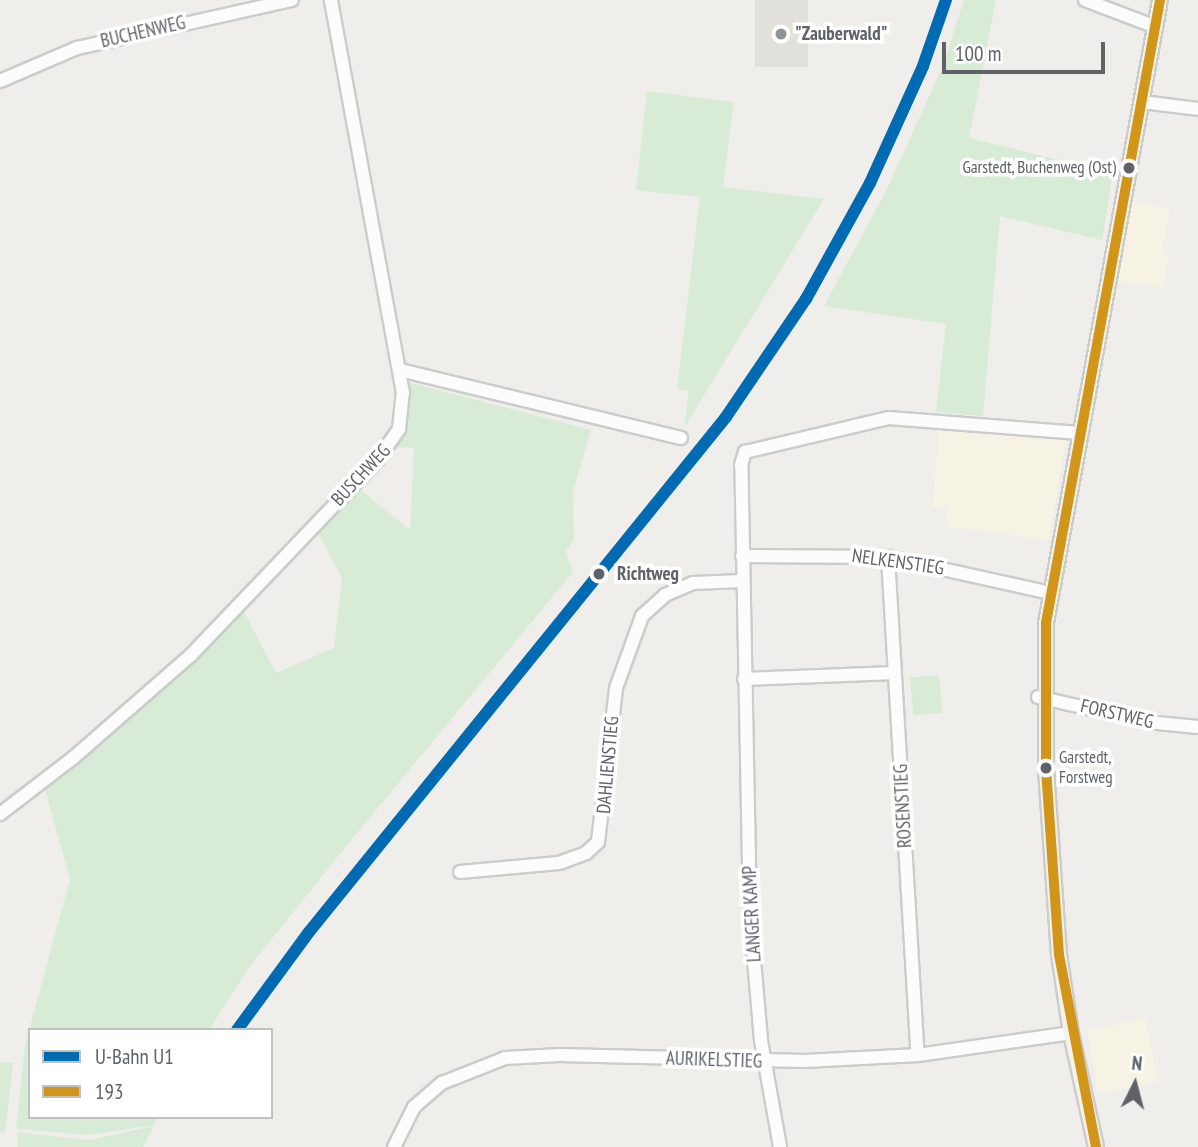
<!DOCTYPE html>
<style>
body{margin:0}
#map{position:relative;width:1198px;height:1147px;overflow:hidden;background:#efeeea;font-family:"PT Sans Narrow",sans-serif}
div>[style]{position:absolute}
.commercial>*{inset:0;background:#f7f3e4;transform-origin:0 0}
.education>*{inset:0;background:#e2e0da;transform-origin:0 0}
.green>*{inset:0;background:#d8ebd6;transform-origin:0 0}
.roads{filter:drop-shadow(2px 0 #cbcccc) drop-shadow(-2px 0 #cbcccc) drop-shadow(0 2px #cbcccc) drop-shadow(0 -2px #cbcccc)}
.minor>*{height:12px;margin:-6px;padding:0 6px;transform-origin:6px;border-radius:6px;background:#fdfcfc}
.major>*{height:14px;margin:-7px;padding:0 7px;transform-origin:7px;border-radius:7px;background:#f4f2e9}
.bus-1>*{height:10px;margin:-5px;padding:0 5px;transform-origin:5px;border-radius:5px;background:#d1951a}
.metro-1>*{height:12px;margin:-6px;padding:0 6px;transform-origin:6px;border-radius:6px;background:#006ab3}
.dots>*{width:19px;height:19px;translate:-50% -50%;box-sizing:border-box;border:4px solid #fff;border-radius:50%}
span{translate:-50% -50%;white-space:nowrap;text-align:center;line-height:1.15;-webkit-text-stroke:7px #fff;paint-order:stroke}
.bus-label{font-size:17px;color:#5f6368}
.right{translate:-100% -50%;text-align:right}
.left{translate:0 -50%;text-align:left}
.street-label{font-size:19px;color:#5f6368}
.poi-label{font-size:19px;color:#5f6368;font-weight:700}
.stop-label{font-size:19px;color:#5f6368;font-weight:700}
.legend{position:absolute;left:28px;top:1028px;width:245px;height:91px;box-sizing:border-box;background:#fff;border:2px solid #bfc1c3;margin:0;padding:9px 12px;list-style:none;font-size:21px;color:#5f6368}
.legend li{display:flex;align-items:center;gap:14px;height:35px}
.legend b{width:35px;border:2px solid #bfc1c3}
.north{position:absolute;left:1100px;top:1049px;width:70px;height:70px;-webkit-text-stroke:5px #fff;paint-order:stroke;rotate:6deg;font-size:19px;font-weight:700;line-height:28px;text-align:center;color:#5f6368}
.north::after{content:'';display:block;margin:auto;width:24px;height:32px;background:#5f6368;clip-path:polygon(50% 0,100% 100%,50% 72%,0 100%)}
.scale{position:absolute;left:942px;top:42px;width:163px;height:32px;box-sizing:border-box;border:4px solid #5f6368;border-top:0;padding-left:9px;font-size:21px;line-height:24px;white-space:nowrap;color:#5f6368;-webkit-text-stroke:5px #fff;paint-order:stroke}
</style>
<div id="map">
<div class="commercial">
<div style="clip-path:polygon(1123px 200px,1169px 208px,1162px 255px,1168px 257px,1163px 288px,1110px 279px)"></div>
<div style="clip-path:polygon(940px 423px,1067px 435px,1049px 540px,946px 526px,947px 508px,932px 507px)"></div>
<div style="left:1146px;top:1019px;width:64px;height:60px;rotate:80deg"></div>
</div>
<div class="education">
<div style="left:755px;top:0;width:53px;height:67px"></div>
</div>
<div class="green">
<div style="clip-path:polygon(964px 0,996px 0,969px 138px,1113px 173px,1102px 240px,1000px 216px,983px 416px,936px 412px,946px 324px,824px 306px,886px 191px,942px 68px)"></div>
<div style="clip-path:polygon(647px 91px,734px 102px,723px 187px,824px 199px,684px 428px,689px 391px,677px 389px,700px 197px,636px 190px)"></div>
<div style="clip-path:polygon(407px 382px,591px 430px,573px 491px,574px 540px,566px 551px,573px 572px,343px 850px,250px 966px,209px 1030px,30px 1030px,30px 1117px,158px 1117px,154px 1125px,88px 1135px,16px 1129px,25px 1045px,70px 879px,45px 789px,194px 660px,242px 608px,276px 673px,334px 648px,342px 578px,317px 530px,357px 487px,410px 530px,414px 448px,394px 447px,408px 412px)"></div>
<div style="left:939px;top:675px;width:38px;height:29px;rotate:85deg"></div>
<div style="clip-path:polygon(0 1062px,13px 1063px,5px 1133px,0 1132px)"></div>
<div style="clip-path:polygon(154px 1126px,143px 1147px,18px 1147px,17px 1132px,89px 1140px)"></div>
</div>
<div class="roads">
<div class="minor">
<div style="left:1085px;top:0;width:76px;rotate:20.8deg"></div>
<div style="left:0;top:81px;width:84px;rotate:-23.2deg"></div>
<div style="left:77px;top:48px;width:220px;rotate:-12.6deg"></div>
<div style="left:1142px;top:102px;width:56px;rotate:7.1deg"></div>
<div style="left:400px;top:370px;width:289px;rotate:13.6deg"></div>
<div style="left:742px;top:556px;width:146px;rotate:0.4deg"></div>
<div style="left:888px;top:557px;width:166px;rotate:12.5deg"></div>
<div style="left:888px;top:557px;width:499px;rotate:86.6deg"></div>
<div style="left:744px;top:679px;width:151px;rotate:-2.3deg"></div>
<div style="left:1038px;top:697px;width:112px;rotate:12.9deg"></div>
<div style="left:1147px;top:722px;width:51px;rotate:5.6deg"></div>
<div style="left:0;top:814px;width:92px;rotate:-37.5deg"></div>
<div style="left:73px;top:758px;width:157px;rotate:-41.1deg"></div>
<div style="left:191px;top:655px;width:271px;rotate:-46.3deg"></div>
<div style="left:378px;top:459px;width:37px;rotate:-55deg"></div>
<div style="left:399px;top:429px;width:36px;rotate:-84deg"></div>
<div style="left:403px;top:393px;width:400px;rotate:-100.4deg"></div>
<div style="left:460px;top:872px;width:99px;rotate:-5.2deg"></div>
<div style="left:559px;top:863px;width:29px;rotate:-20deg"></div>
<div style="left:586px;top:853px;width:16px;rotate:-43deg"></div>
<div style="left:598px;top:842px;width:155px;rotate:-83.3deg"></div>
<div style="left:616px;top:688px;width:77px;rotate:-70.1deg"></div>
<div style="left:642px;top:616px;width:31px;rotate:-42deg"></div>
<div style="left:665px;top:595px;width:30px;rotate:-23deg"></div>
<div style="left:693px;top:583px;width:49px;rotate:-2.3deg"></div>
<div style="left:394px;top:1147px;width:45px;rotate:-63.4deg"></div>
<div style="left:414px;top:1107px;width:37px;rotate:-41deg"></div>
<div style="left:442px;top:1083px;width:68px;rotate:-21.6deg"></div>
<div style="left:505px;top:1058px;width:55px;rotate:-3.1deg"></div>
<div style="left:560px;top:1055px;width:245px;rotate:1.4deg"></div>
<div style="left:805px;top:1061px;width:113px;rotate:-3deg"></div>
<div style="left:918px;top:1055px;width:155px;rotate:-8.2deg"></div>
<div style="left:780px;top:1147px;width:109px;rotate:-100.1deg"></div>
<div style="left:761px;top:1040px;width:126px;rotate:-95deg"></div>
<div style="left:750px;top:914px;width:449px;rotate:-91.1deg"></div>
<div style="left:741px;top:465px;width:14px;rotate:-73deg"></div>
<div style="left:745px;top:452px;width:148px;rotate:-13.3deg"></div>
<div style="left:889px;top:418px;width:191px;rotate:4.5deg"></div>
</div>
<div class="major">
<div style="left:1096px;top:1147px;width:117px;rotate:-102.4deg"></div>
<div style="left:1071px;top:1033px;width:79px;rotate:-98.7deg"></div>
<div style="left:1059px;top:955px;width:185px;rotate:-94deg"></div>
<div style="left:1046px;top:770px;width:147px;rotate:-90deg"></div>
<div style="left:1046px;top:623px;width:633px;rotate:-79.63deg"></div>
</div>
</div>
<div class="bus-1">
<div style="left:1096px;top:1147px;width:196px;rotate:-100.9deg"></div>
<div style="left:1059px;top:955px;width:185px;rotate:-94deg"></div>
<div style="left:1046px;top:770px;width:147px;rotate:-90deg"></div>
<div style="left:1046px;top:623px;width:633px;rotate:-79.63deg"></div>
</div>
<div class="metro-1">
<div style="left:237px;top:1030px;width:122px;rotate:-53.7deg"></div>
<div style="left:309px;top:932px;width:663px;rotate:-51deg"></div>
<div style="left:726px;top:417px;width:143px;rotate:-55.9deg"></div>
<div style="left:806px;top:299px;width:132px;rotate:-61.1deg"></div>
<div style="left:870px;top:183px;width:128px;rotate:-65.6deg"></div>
<div style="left:923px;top:66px;width:70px;rotate:-70.8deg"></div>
</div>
<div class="dots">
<div style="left:781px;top:34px;background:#919496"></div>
<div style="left:1129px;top:168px;background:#5f6368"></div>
<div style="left:599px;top:574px;background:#5f6368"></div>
<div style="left:1046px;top:768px;background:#5f6368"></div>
</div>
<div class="bus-label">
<span class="right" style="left:1116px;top:168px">Garstedt, Buchenweg (Ost)</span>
<span class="left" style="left:1059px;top:768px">Garstedt,<br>Forstweg</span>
</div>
<div class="street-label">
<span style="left:143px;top:32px;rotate:-13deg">BUCHENWEG</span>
<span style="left:361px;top:475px;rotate:-47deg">BUSCHWEG</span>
<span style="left:898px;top:562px;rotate:8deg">NELKENSTIEG</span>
<span style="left:1117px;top:714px;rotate:13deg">FORSTWEG</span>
<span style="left:608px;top:765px;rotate:-85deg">DAHLIENSTIEG</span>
<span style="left:903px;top:806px;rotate:-93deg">ROSENSTIEG</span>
<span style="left:752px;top:914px;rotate:-93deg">LANGER KAMP</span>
<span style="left:714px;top:1060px;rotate:2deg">AURIKELSTIEG</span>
</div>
<div class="poi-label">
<span class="left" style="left:795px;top:34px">"Zauberwald"</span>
</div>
<div class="stop-label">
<span class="left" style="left:617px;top:574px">Richtweg</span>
</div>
<ul class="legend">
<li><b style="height:9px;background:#006ab3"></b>U-Bahn U1</li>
<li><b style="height:9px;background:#d1951a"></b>193</li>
</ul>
<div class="north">N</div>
<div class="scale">100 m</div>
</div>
